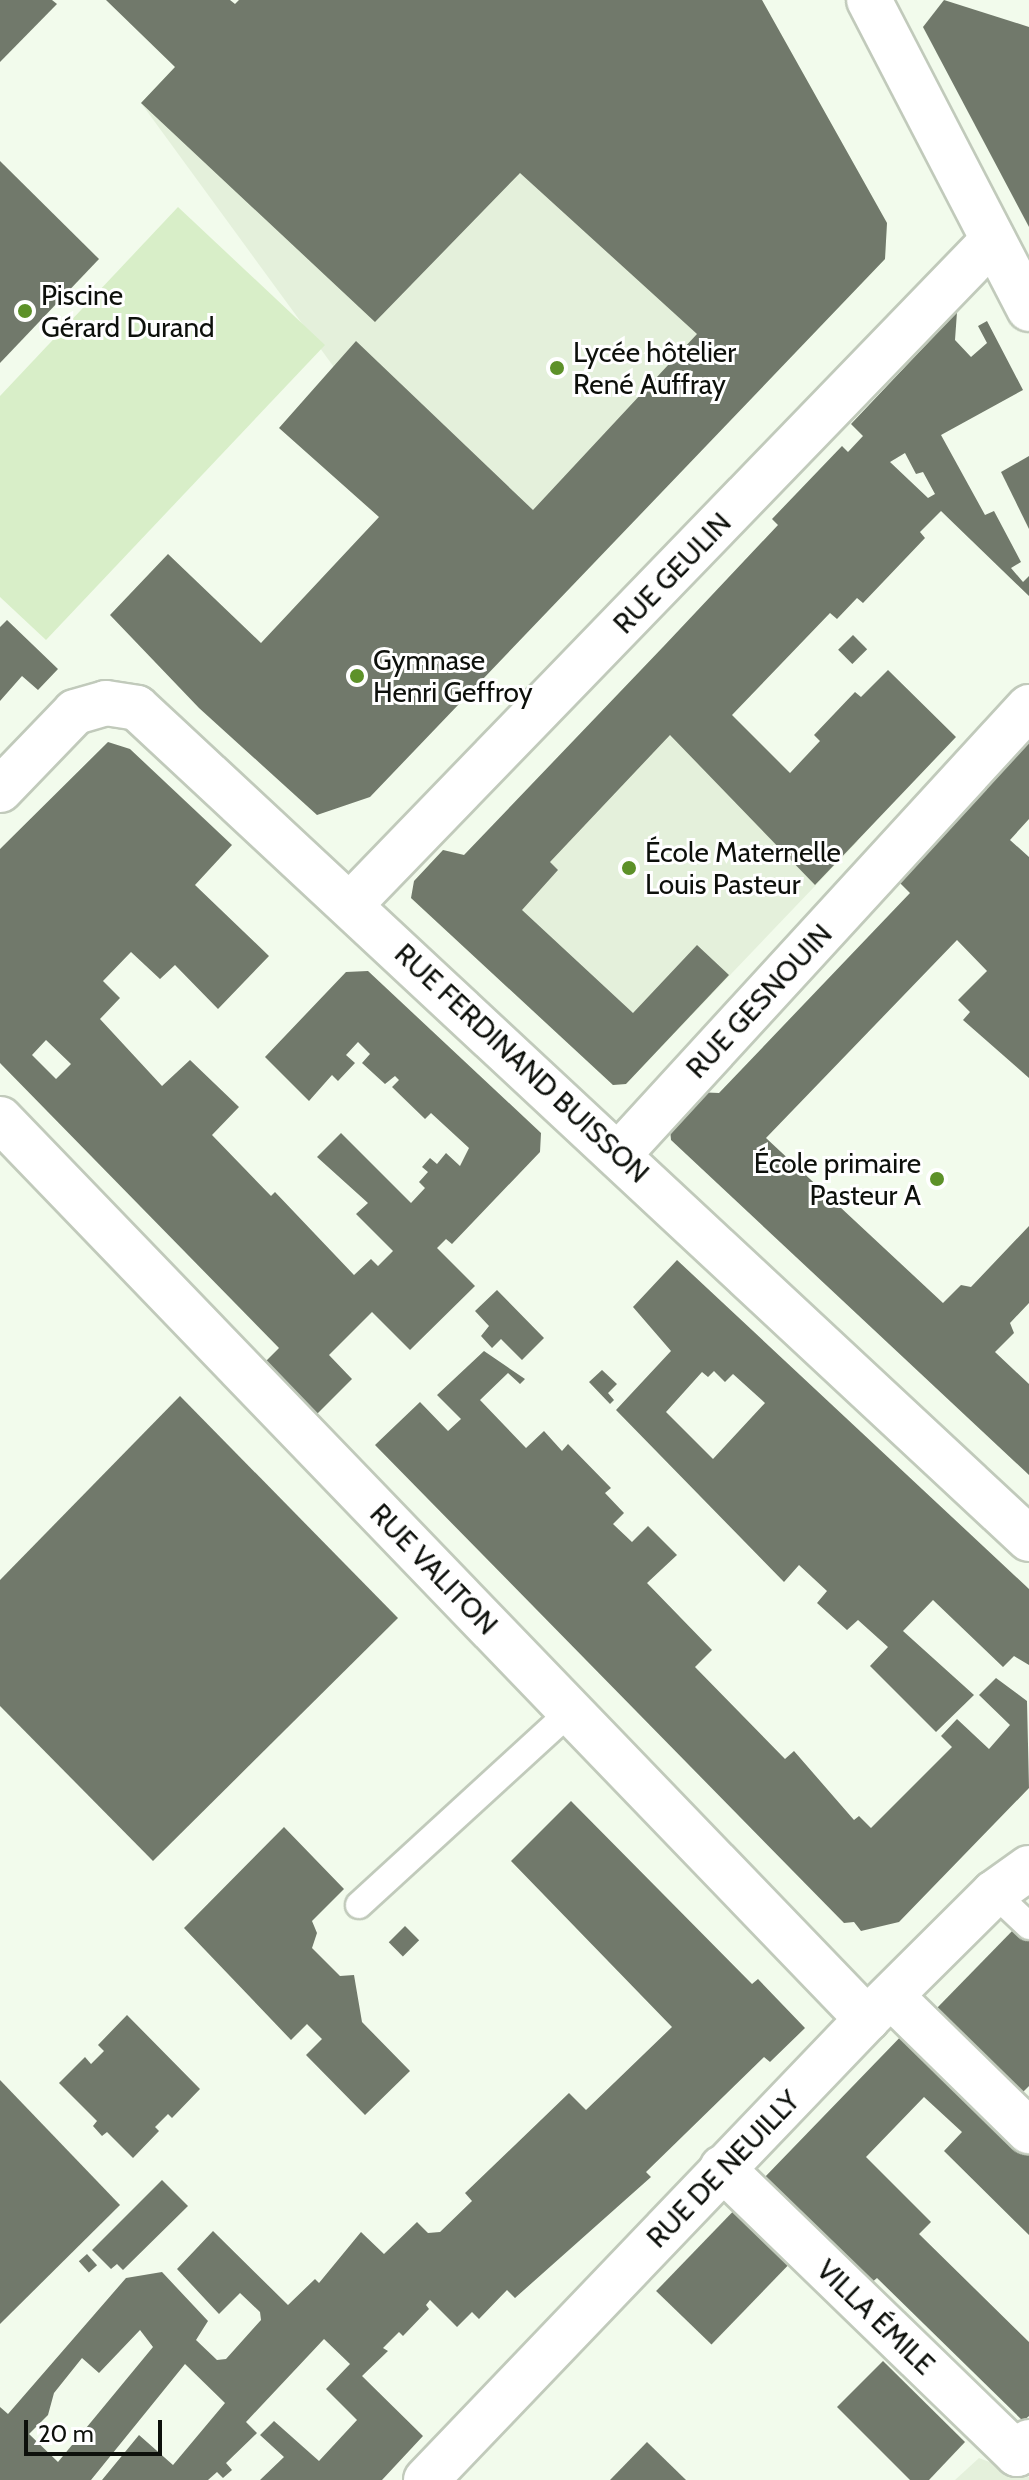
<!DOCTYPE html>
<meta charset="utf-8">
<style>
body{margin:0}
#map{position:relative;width:1029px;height:2480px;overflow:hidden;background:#f2fbec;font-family:Cabin,sans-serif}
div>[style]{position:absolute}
.built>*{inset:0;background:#e4f0db}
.green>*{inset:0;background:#d8eec8}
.building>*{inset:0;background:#71796b;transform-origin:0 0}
.roads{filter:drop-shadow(2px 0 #c1cabb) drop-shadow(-2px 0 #c1cabb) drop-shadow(0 2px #c1cabb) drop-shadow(0 -2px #c1cabb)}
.service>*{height:26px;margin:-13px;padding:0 13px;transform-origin:13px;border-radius:13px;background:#fff}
.minor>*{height:44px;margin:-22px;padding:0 22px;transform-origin:22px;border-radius:22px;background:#fff}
.dots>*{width:22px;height:22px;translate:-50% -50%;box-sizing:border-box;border:4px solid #fff;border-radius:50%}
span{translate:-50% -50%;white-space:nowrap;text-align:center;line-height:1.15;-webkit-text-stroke:6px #fff;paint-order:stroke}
.poi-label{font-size:28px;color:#0d100b}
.left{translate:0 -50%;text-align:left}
.right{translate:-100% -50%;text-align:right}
.street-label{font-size:28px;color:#0d100b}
.scale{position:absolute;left:24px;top:2420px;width:138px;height:36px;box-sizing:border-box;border:4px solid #0d100b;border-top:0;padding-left:10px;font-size:24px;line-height:28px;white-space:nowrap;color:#0d100b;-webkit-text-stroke:6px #fff;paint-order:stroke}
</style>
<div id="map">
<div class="built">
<div style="clip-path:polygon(239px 0,762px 0,887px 223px,885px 259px,549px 608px,415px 478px,141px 103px)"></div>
<div style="clip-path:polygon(663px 647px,858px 841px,626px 1084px,613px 1085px,411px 898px,443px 850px,465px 855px)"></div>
<div style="clip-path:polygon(979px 2458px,1029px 2477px,1029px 2480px,955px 2480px)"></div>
</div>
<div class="green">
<div style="clip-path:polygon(178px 207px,325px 345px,46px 640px,0 597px,0 396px)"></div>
</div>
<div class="building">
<div style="clip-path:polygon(0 0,52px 0,57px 4px,0 62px)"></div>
<div style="clip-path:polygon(106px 0,230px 0,235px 4px,239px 0,762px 0,887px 223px,885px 259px,370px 797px,317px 815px,199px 708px,110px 615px,168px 554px,261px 643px,379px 517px,279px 428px,356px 341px,533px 510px,697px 334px,520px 173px,375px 322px,141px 103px,175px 67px)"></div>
<div style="clip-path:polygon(944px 0,1029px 27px,1029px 227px,923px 27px)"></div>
<div style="clip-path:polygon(0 161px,99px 259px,0 363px)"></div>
<div style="clip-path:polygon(evenodd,957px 312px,955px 340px,971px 357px,987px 343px,978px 326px,987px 321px,1023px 390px,941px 435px,985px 515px,994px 511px,1021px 562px,1011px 568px,1023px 582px,1029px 576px,1029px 596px,941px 511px,920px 532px,925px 538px,863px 603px,857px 598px,837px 619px,830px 613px,732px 715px,790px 773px,820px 741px,814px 735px,855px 692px,861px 697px,888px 670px,956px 737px,815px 885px,670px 735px,550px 862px,558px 870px,522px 910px,633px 1013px,697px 945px,729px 975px,626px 1084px,613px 1085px,411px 898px,414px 881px,443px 850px,464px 855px,663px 647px,778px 525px,772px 519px,842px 446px,848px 452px,863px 436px,851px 424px,957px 312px,905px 453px,916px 474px,923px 472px,935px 494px,928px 498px,890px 462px,905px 453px)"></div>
<div style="clip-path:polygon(1029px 456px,1029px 529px,1001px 472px)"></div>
<div style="clip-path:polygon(7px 620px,58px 669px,38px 690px,22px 676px,0 701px,0 627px)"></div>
<div style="left:853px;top:635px;width:20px;height:21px;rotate:45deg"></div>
<div style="clip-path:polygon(evenodd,108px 742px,130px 749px,232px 845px,195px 885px,269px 956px,218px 1009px,175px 965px,160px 979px,131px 952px,103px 981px,120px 998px,100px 1019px,162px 1086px,190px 1060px,239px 1107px,212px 1135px,271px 1196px,275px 1192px,354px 1275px,371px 1259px,378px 1266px,393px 1251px,356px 1214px,368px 1203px,317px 1157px,341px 1133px,411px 1203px,425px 1188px,419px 1182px,428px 1172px,422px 1167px,430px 1158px,437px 1164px,446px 1153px,460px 1166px,469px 1148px,431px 1113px,425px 1119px,392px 1087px,399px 1080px,395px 1076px,385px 1084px,362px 1063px,370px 1054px,358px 1042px,346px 1055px,355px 1063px,338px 1081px,332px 1075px,309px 1101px,265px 1057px,346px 972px,368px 971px,541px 1133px,540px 1152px,452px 1244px,446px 1239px,437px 1248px,475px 1286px,410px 1350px,372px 1312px,329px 1355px,352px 1379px,316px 1415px,265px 1362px,279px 1348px,0 1063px,0 849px,108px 742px,46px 1040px,71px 1064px,56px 1079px,32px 1055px,46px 1040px)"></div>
<div style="clip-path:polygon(1029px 742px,1029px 819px,1010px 840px,1029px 857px,1029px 1078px,963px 1020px,970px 1012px,958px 1000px,987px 971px,957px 940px,766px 1138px,943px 1303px,961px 1285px,971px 1287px,1029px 1226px,1029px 1303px,1010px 1323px,1014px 1333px,995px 1352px,1029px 1384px,1029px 1475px,671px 1140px,669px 1119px,695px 1092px,719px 1093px,910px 893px,897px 880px)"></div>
<div style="clip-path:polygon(evenodd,677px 1260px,1029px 1589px,1029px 1665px,1014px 1656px,1003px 1667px,933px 1600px,903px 1631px,974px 1695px,936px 1732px,870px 1666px,888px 1647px,858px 1620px,847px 1630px,817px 1603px,827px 1591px,799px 1565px,784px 1582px,616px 1410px,671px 1351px,633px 1307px,677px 1260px,714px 1371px,725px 1382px,733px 1374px,765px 1403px,713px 1459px,666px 1412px,702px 1372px,708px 1377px,714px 1371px)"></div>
<div style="clip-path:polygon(497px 1290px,544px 1338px,522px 1360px,501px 1339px,492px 1348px,481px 1336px,489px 1326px,475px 1311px)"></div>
<div style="clip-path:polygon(484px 1351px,525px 1379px,520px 1384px,508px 1373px,480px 1400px,526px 1448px,544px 1431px,562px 1451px,568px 1444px,611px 1488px,605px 1493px,624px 1513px,613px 1524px,632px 1542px,648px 1526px,677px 1555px,647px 1583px,712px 1650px,695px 1667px,785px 1759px,794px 1751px,854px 1820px,859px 1816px,871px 1828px,952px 1747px,941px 1736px,957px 1719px,989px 1749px,1010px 1725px,979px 1695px,996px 1678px,1027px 1701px,1029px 1788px,899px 1922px,861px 1931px,854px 1922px,844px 1923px,375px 1445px,420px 1402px,448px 1431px,461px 1419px,437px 1395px)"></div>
<div style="clip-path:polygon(602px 1370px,617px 1384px,608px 1393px,614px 1400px,610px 1404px,589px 1382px)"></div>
<div style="clip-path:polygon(180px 1396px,398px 1618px,153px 1861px,0 1706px,0 1580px)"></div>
<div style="clip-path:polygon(evenodd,571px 1801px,752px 1984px,758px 1979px,805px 2028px,770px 2062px,764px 2057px,646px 2172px,651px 2177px,515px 2298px,507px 2290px,479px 2319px,472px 2312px,457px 2327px,430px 2300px,426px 2305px,429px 2309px,403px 2336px,399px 2332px,383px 2348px,388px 2351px,362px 2376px,423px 2436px,382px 2480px,260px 2480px,284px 2457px,260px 2435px,274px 2421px,319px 2461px,357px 2420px,326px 2389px,350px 2364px,324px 2339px,246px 2422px,257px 2433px,226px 2463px,232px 2470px,223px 2478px,217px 2472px,208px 2480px,102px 2480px,139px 2435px,173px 2465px,225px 2403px,185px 2364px,91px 2480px,0 2480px,0 2407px,8px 2414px,126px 2278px,162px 2272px,208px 2321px,196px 2340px,217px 2360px,226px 2359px,261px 2320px,260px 2312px,240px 2293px,219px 2314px,177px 2269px,213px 2231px,288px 2305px,315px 2279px,319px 2283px,361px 2232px,384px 2254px,417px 2222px,428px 2233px,440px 2232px,472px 2201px,465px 2193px,569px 2093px,586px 2110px,672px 2027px,511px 1861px,571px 1801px,140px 2330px,153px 2347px,58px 2462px,29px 2434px,48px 2415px,54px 2393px,82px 2358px,99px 2373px,140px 2330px)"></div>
<div style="clip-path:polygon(284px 1827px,344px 1889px,312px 1921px,317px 1933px,312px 1948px,340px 1976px,354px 1975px,362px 2022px,410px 2071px,365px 2115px,306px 2055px,322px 2039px,307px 2024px,291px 2040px,184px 1928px)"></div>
<div style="left:405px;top:1926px;width:20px;height:23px;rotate:45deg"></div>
<div style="clip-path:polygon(1017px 1926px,1029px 1938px,1029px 2086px,1023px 2092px,937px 2008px)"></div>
<div style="clip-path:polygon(127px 2015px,200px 2089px,172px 2118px,168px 2114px,155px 2127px,159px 2131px,133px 2158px,107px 2132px,102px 2136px,93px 2126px,97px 2121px,59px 2083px,85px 2057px,91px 2064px,104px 2051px,98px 2045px)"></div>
<div style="clip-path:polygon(909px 2028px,1029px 2150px,1029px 2235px,944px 2151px,962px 2132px,924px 2097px,866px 2157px,931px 2222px,919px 2234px,1029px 2342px,1029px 2416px,1023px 2421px,877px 2278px,870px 2284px,763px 2179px)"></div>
<div style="clip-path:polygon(0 2080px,120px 2205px,0 2324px)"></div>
<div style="clip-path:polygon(162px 2180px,188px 2206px,123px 2270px,117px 2264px,111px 2269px,92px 2250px)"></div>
<div style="left:745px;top:2199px;width:77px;height:128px;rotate:44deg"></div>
<div style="left:87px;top:2254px;width:15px;height:11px;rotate:48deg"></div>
<div style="clip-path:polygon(883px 2361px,965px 2442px,929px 2480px,910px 2480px,837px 2407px)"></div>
<div style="clip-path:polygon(647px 2442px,686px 2480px,610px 2480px)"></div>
</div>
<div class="roads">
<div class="service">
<div style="left:994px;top:1893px;width:48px;rotate:43.3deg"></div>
<div style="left:359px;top:1905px;width:287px;rotate:-42.5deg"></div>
</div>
<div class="minor">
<div style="left:869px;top:0;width:348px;rotate:62.6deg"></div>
<div style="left:0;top:790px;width:108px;rotate:-46.1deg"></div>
<div style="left:75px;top:712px;width:32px;rotate:-16deg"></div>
<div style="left:106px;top:703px;width:31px;rotate:9deg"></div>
<div style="left:137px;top:708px;width:1219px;rotate:42.97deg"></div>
<div style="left:350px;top:905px;width:925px;rotate:-45.96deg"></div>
<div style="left:0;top:1119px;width:1250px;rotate:46.07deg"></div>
<div style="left:620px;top:1153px;width:605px;rotate:-47.48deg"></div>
<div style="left:892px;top:1997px;width:192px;rotate:44.4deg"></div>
<div style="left:722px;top:2168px;width:411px;rotate:44.1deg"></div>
<div style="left:1017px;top:2454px;width:17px;rotate:-45deg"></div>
<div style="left:426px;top:2480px;width:638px;rotate:-46.27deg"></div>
<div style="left:867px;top:2019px;width:179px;rotate:-44.8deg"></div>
<div style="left:994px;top:1893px;width:43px;rotate:-35.5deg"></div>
</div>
</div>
<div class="dots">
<div style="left:25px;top:311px;background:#5d9129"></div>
<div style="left:557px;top:368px;background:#5d9129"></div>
<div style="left:357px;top:676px;background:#5d9129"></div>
<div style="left:629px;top:868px;background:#5d9129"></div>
<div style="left:937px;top:1179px;background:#5d9129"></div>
</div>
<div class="poi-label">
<span class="left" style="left:41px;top:311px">Piscine<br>Gérard Durand</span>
<span class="left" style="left:573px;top:368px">Lycée hôtelier<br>René Auffray</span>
<span class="left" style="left:373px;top:676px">Gymnase<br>Henri Geffroy</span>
<span class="left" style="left:645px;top:868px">École Maternelle<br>Louis Pasteur</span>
<span class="right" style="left:921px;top:1179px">École primaire<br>Pasteur A</span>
</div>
<div class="street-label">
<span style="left:672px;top:573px;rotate:-46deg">RUE GEULIN</span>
<span style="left:759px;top:1001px;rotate:-47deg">RUE GESNOUIN</span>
<span style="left:522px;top:1063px;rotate:43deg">RUE FERDINAND BUISSON</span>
<span style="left:434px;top:1569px;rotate:46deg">RUE VALITON</span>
<span style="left:723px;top:2169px;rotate:-46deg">RUE DE NEUILLY</span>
<span style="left:876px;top:2317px;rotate:44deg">VILLA ÉMILE</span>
</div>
<div class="scale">20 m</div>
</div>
